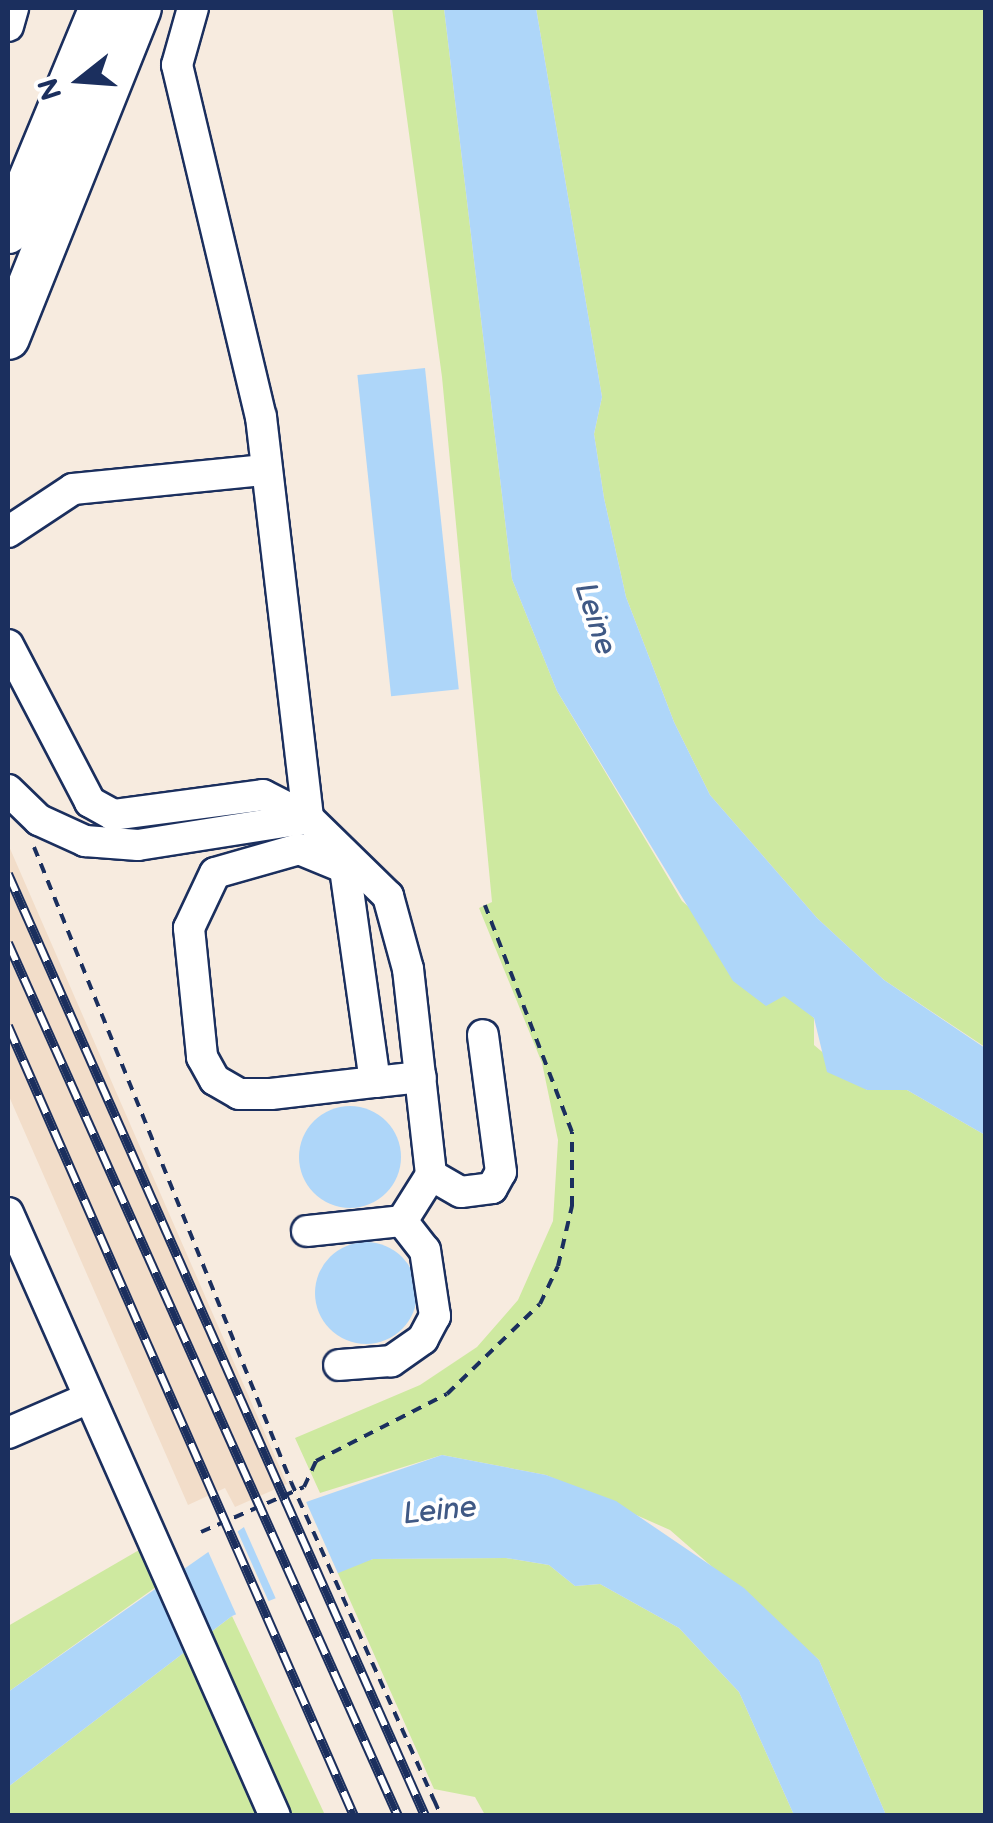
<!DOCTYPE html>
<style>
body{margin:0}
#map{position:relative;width:993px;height:1823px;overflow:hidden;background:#f7ebdf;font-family:"Balsamiq Sans",sans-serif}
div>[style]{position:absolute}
.built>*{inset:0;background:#f2ddc9}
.green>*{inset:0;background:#cee9a0}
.water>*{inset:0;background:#aed6f9;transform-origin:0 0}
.round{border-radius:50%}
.pier>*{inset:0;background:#f7ebdf;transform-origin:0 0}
.path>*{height:4px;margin-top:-2px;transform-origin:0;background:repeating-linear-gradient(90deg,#1b2f5e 0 10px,transparent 0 18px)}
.roads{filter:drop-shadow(2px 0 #1b2f5e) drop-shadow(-2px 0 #1b2f5e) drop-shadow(0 2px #1b2f5e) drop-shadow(0 -2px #1b2f5e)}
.minor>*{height:30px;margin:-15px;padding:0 15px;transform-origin:15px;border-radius:15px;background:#fff}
.highway>*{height:42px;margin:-21px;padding:0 21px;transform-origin:21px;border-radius:21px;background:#fff}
.rail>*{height:10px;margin-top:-5px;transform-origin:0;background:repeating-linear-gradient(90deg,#fff 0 19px,#1b2f5e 0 38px);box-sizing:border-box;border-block:2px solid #1b2f5e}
.path-bridge>*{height:4px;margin-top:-2px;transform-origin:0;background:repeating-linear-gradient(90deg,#1b2f5e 0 10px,transparent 0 18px)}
span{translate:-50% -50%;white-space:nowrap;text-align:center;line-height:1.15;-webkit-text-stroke:8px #fff;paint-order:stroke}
.water-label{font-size:30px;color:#405985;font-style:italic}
.frame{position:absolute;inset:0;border:10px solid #1b2f5e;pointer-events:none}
.north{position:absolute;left:30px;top:30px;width:100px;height:100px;-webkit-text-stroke:8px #fff;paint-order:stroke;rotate:253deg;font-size:28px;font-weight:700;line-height:40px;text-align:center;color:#1b2f5e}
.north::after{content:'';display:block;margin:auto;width:35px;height:45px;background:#1b2f5e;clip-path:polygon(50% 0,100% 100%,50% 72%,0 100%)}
</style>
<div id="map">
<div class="built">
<div style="clip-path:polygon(8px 844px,287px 1484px,235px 1507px,225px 1488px,188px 1505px,8px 1094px)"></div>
</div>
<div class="green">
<div style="clip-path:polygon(392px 8px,444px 8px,512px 579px,557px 691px,682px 901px,814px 1018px,814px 1045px,867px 1090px,907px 1090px,985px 1135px,985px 1815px,886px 1815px,819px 1660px,670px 1530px,546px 1475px,442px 1455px,320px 1493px,295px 1438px,420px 1385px,477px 1347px,518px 1300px,553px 1221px,558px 1140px,542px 1063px,479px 908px,492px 902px,442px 377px)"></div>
<div style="clip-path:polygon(536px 8px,985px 8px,985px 1047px,884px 980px,817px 918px,710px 795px,674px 722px,626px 597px,604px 498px,594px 434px,602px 397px)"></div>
<div style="clip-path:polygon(146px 1546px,163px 1582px,8px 1692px,8px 1626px)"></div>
<div style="clip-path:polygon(506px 1558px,549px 1565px,575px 1586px,600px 1584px,679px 1628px,739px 1692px,794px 1815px,485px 1815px,475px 1797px,434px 1789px,336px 1569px,373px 1559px)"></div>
<div style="clip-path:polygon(232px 1616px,325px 1815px,8px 1816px,8px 1787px)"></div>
</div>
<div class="water">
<div style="clip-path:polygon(444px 8px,536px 8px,602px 397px,594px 434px,604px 498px,626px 597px,674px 722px,710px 795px,817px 918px,884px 980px,985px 1048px,985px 1135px,907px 1090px,867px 1090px,827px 1072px,814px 1018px,784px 996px,766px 1006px,733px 981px,557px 691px,512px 579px)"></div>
<div style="left:425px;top:368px;width:323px;height:68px;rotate:84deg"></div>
<div class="round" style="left:299px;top:1106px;width:102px;height:102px"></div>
<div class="round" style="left:315px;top:1242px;width:102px;height:102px"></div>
<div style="clip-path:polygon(442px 1455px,546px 1475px,616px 1501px,744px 1588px,819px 1660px,886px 1815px,794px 1815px,739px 1692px,679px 1628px,600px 1584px,575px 1586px,549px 1565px,506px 1558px,373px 1559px,232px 1616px,8px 1787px,8px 1692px,254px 1520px)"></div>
</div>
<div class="pier">
<div style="left:303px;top:1495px;width:86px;height:67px;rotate:66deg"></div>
<div style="left:236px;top:1528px;width:84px;height:35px;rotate:66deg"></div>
</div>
<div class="path">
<div style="left:34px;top:847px;width:685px;rotate:67.97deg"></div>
<div style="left:201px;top:1532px;width:112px;rotate:-23.6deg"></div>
<div style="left:304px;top:1487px;width:29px;rotate:-65deg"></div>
<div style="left:316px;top:1461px;width:147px;rotate:-27.1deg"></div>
<div style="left:447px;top:1394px;width:129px;rotate:-44.1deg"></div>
<div style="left:540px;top:1304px;width:42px;rotate:-64.7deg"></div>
<div style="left:558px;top:1266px;width:62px;rotate:-76.9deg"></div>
<div style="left:572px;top:1206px;width:74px;rotate:-90deg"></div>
<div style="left:572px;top:1132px;width:243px;rotate:-111deg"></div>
<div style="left:434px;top:1800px;width:17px;rotate:66deg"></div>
</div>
<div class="roads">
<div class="minor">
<div style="left:193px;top:8px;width:59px;rotate:105.7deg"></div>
<div style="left:177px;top:65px;width:362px;rotate:76.6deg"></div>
<div style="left:261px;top:417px;width:404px;rotate:83.3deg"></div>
<div style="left:8px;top:26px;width:19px;rotate:-74deg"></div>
<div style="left:8px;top:532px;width:78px;rotate:-33.5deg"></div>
<div style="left:73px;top:489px;width:193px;rotate:-5.7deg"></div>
<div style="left:8px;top:645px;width:177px;rotate:62.4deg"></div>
<div style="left:90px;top:802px;width:26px;rotate:29deg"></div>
<div style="left:113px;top:815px;width:151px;rotate:-7.6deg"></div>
<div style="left:263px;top:795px;width:51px;rotate:27.1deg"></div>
<div style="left:8px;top:790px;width:43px;rotate:44.1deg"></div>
<div style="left:39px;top:820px;width:51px;rotate:24.5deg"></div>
<div style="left:85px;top:841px;width:53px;rotate:4.3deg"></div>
<div style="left:138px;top:845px;width:172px;rotate:-9deg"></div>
<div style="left:308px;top:818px;width:112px;rotate:44.3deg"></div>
<div style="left:388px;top:896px;width:76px;rotate:74.7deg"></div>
<div style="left:408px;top:969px;width:207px;rotate:83.6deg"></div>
<div style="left:431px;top:1175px;width:54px;rotate:122.2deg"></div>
<div style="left:402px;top:1221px;width:37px;rotate:52deg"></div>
<div style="left:425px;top:1250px;width:67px;rotate:81.4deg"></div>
<div style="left:435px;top:1316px;width:26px;rotate:118deg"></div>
<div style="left:423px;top:1339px;width:39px;rotate:145deg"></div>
<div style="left:391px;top:1361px;width:52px;rotate:175.6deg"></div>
<div style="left:375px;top:1082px;width:216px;rotate:-98deg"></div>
<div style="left:345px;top:868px;width:50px;rotate:-157.6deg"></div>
<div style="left:299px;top:849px;width:87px;rotate:164.1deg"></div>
<div style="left:215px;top:873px;width:61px;rotate:115.3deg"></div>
<div style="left:189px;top:928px;width:130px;rotate:84.2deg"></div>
<div style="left:202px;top:1057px;width:26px;rotate:61deg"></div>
<div style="left:215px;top:1080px;width:28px;rotate:30deg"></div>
<div style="left:239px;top:1094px;width:32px"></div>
<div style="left:271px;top:1094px;width:105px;rotate:-6.6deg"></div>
<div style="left:375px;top:1082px;width:46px;rotate:-6.2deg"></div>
<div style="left:431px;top:1175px;width:34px;rotate:30deg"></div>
<div style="left:461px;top:1192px;width:31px;rotate:-7deg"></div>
<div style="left:492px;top:1188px;width:18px;rotate:-61deg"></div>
<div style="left:501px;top:1172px;width:138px;rotate:-97.5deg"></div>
<div style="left:8px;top:1213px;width:659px;rotate:66.12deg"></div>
<div style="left:307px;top:1231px;width:96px;rotate:-6deg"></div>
<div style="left:8px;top:1433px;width:88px;rotate:-23.4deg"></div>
</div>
<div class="highway">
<div style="left:8px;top:232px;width:243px;rotate:-67.5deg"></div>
<div style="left:8px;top:338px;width:355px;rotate:-68.2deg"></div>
</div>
</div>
<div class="rail">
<div style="left:8px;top:874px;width:1030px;rotate:66.12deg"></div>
<div style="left:8px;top:943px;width:956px;rotate:65.93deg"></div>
<div style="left:8px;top:1026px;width:862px;rotate:66.35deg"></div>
</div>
<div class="path-bridge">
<div style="left:291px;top:1482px;width:349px;rotate:65.8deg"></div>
</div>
<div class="water-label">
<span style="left:595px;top:619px;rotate:72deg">Leine</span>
<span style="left:440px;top:1511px;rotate:-6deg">Leine</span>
</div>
<div class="frame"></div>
<div class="north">N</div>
</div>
